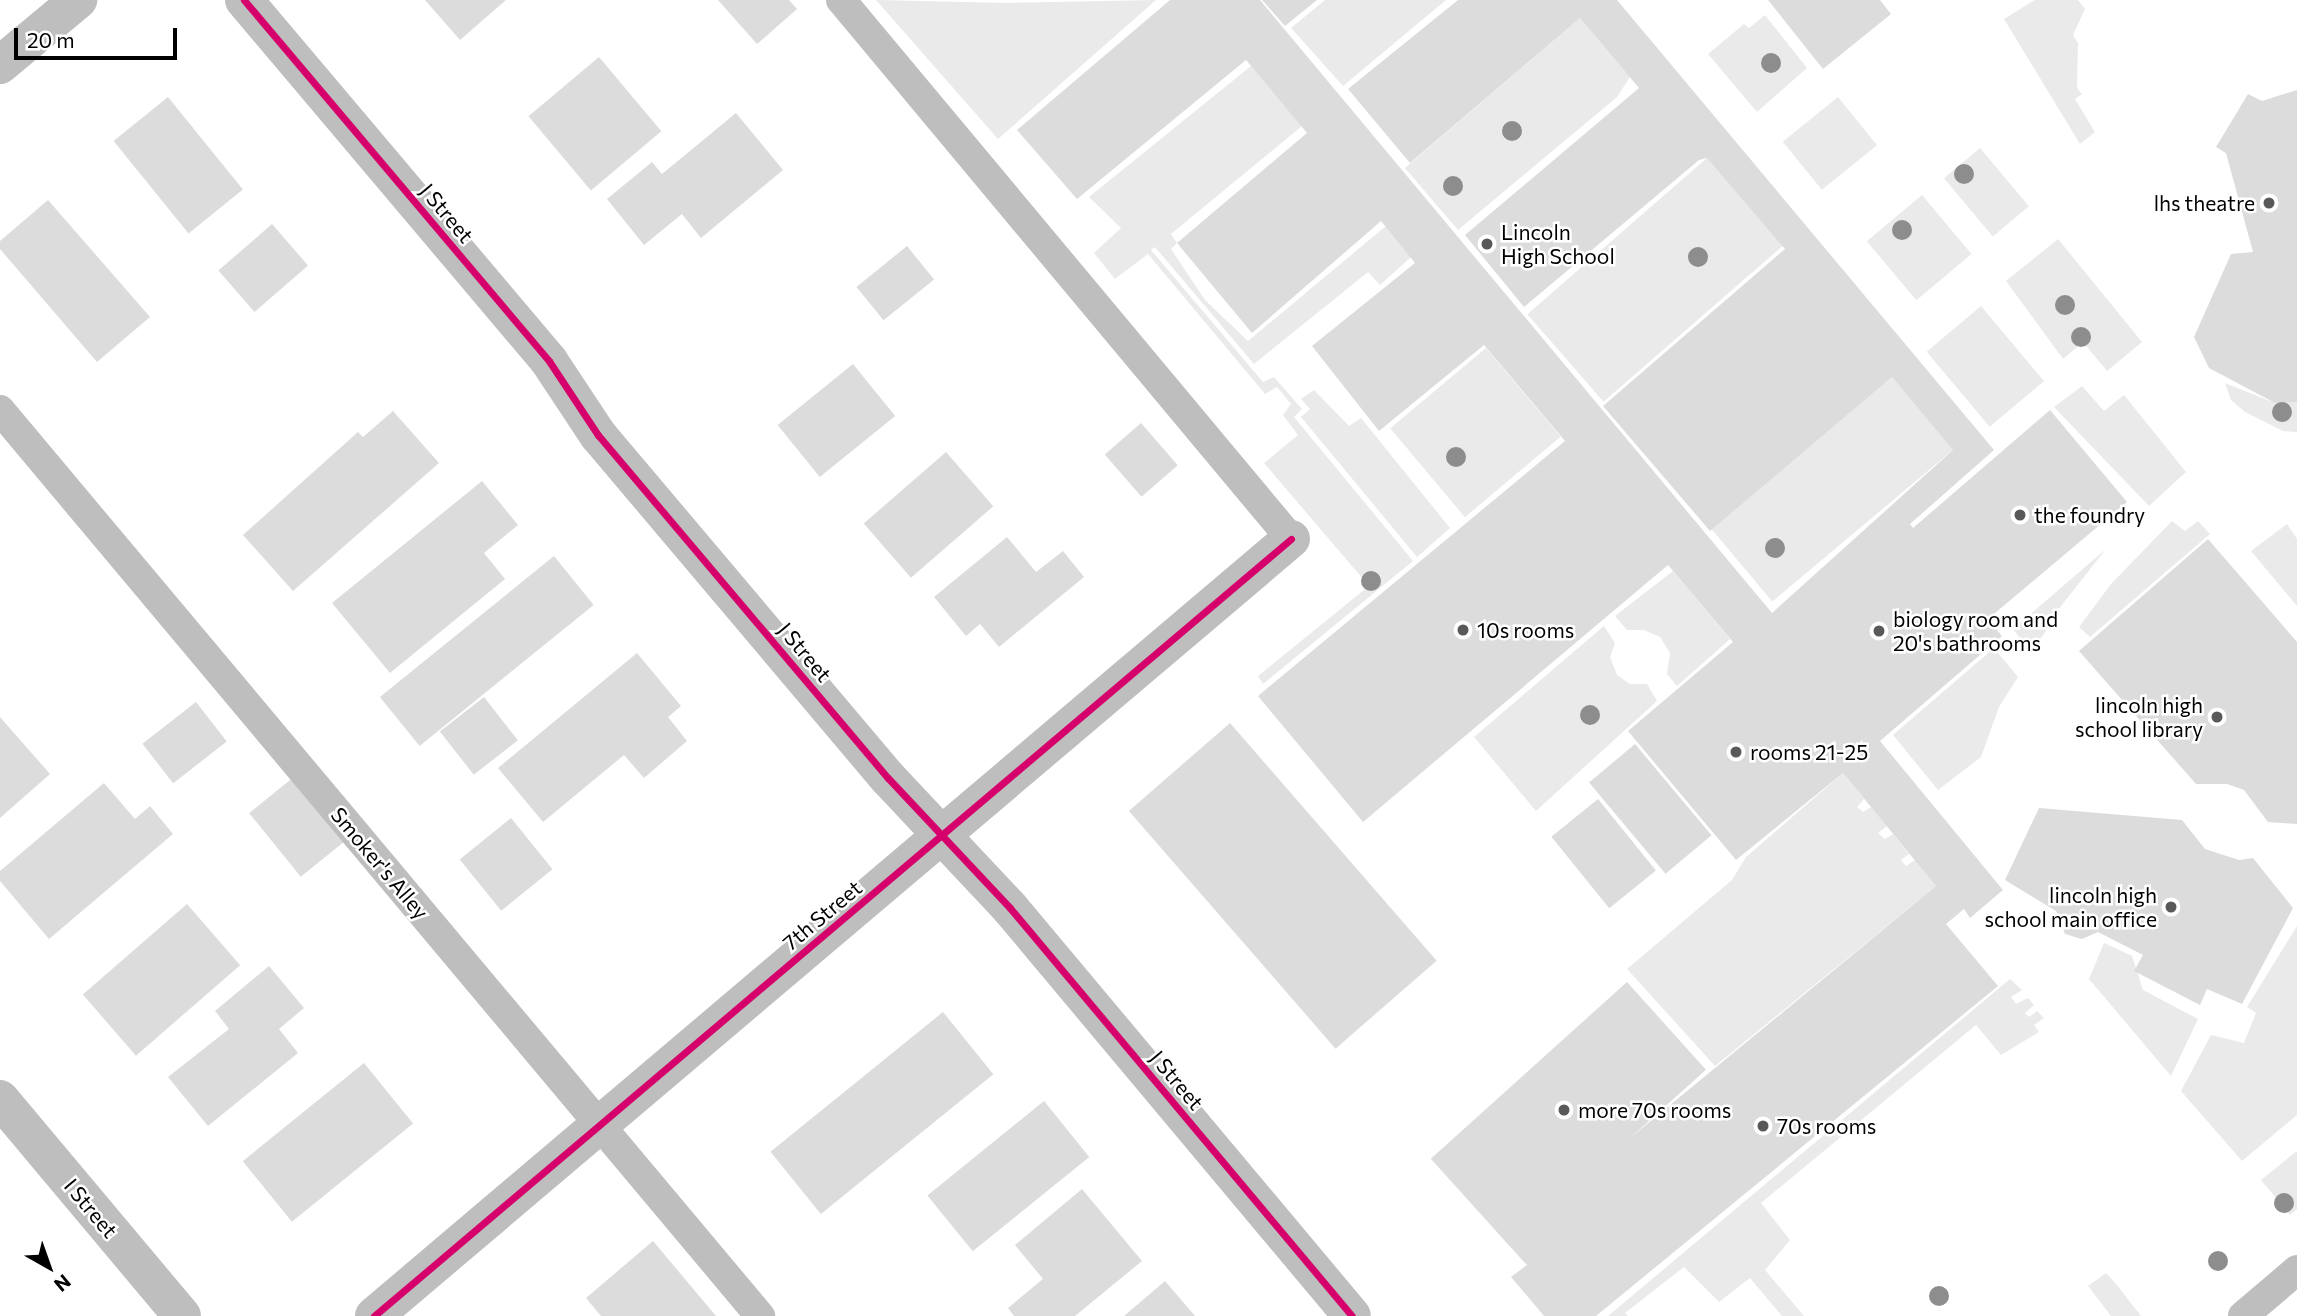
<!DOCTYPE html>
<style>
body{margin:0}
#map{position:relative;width:2297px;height:1316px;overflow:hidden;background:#fff;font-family:Commissioner,sans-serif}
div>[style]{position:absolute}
.green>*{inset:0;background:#eaeaea;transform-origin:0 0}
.building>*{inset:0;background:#dcdcdc;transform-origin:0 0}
.lane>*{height:30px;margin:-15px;padding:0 15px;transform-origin:15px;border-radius:15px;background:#bebebe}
.street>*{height:38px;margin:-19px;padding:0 19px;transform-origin:19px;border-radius:19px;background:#bebebe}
.cycleway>*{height:7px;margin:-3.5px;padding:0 3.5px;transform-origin:3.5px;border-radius:3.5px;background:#d6006c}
.trees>*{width:20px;height:20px;margin:-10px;border-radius:50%;background:#8d8d8d}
.dots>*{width:19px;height:19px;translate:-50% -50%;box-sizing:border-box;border:4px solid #fff;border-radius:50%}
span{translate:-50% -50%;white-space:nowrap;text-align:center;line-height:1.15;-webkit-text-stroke:5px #fff;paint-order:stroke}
.poi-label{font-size:21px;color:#000}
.right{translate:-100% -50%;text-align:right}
.left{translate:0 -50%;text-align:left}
.street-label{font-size:21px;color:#000}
.north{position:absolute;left:14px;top:1232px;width:70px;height:70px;-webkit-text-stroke:5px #fff;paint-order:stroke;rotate:140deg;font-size:19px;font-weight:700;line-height:28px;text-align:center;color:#000}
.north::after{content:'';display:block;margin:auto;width:24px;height:32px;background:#000;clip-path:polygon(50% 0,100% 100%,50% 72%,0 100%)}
.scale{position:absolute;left:14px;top:28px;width:163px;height:32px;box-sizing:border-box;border:4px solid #000;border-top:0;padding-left:9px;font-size:21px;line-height:24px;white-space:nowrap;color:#000;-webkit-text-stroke:5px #fff;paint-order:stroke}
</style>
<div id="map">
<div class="green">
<div style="clip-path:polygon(876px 0,1008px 3px,1156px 0,998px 139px)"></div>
<div style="clip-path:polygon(1325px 0,1446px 0,1343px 86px,1291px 28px)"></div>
<div style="clip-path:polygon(2035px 0,2078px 0,2085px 9px,2073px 35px,2078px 43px,2077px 88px,2082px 94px,2075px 99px,2095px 132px,2080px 144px,2004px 19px)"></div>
<div style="clip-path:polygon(1765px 15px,1807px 68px,1757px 112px,1708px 54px,1744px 24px,1749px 28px)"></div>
<div style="clip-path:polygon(1580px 18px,1630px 77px,1617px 97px,1458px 230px,1405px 168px)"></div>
<div style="clip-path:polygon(1251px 66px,1302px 126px,1171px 234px,1177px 243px,1171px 249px,1205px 300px,1248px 341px,1386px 226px,1411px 257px,1380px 285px,1368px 272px,1254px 364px,1155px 247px,1151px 250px,1263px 382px,1274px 377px,1302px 409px,1294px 417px,1413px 561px,1263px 684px,1258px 676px,1369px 586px,1264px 463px,1298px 435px,1283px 415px,1291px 404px,1277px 387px,1265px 394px,1148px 254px,1115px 279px,1094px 253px,1121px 228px,1089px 197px)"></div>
<div style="left:1838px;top:97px;width:62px;height:71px;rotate:51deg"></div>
<div style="left:1980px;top:148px;width:76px;height:47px;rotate:50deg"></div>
<div style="left:1707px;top:158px;width:116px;height:238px;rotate:49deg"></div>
<div style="left:1922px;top:195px;width:77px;height:72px;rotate:50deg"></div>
<div style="clip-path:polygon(2058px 239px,2142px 342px,2107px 371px,2083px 342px,2063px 359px,2006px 281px)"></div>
<div style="left:1981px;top:306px;width:98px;height:71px;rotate:50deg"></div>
<div style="left:1486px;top:348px;width:116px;height:125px;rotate:50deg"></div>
<div style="left:1892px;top:377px;width:95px;height:236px;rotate:50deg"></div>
<div style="clip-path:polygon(2225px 383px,2275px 403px,2297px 402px,2297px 432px,2283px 431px,2245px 412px,2231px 400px)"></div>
<div style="clip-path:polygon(2082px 386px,2104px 411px,2124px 395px,2186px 472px,2149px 506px,2054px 407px)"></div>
<div style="clip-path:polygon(1314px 390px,1349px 426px,1361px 418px,1450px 528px,1417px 557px,1301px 417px,1310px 409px,1301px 399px)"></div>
<div style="clip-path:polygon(2172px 521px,2185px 531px,2198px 521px,2210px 534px,2090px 637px,2079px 627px,2111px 584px)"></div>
<div style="clip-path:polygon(2287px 524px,2297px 539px,2297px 606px,2251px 551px)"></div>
<div style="clip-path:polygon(2106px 549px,2061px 606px,2032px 653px,2013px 629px)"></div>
<div style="clip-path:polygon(1673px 571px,1730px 639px,1677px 686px,1667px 674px,1670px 653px,1660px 637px,1644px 630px,1627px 630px,1615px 616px)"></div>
<div style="clip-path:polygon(1604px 626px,1615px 643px,1610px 657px,1617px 675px,1630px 684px,1647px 684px,1657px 701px,1536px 811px,1474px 737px)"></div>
<div style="clip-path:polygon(1994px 648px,2018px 677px,1999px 707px,1981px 757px,1938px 790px,1893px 735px)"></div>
<div style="clip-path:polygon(1843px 773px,1864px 799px,1857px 807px,1863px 812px,1871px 807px,1887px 826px,1878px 833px,1885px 839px,1893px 834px,1909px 854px,1901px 860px,1906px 866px,1915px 860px,1936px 886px,1715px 1066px,1627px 969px,1732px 880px,1746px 857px)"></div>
<div style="clip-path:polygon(2297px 926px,2297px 1115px,2242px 1161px,2181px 1091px,2211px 1035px,2244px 1043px,2256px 1013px,2247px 1007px)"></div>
<div style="clip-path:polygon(2104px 943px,2132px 956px,2143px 990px,2198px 1019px,2171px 1076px,2089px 979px)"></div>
<div style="clip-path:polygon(2010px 979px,2022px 990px,2011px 997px,2016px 1004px,2028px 998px,2034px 1005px,2025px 1013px,2029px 1017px,2037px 1011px,2044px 1018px,2034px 1025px,2039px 1032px,2001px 1055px,1976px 1025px,1761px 1203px,1790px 1240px,1765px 1270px,1804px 1316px,1782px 1316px,1750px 1278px,1719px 1302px,1684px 1267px,1625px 1313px,1628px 1316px,1608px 1316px)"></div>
<div style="clip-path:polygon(2297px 1151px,2297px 1209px,2290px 1215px,2261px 1180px)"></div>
<div style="clip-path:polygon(2106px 1273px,2116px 1284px,2141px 1316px,2111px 1316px,2088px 1286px)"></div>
</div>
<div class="building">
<div style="clip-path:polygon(425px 0,506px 0,460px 40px)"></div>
<div style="clip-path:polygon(718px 0,789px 0,797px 9px,757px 44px)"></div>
<div style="clip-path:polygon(1170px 0,1260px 0,1772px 613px,1953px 450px,1892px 377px,1710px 531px,1603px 406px,1785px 249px,1707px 158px,1699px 160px,1524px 307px,1465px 235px,1639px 88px,1580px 18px,1410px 163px,1348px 89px,1458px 0,1617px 0,1994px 450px,1910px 524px,1913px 528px,2050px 410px,2127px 502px,1988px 619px,2002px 636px,1880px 741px,2003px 890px,1970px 918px,1964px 909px,1946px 924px,1998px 986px,1596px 1316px,1544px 1316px,1511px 1277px,1527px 1265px,1505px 1241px,1936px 886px,1843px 773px,1736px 860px,1628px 731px,1733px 642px,1668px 565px,1363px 822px,1258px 696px,1565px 441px,1484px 345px,1379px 431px,1312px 346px,1415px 263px,1381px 221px,1252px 333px,1177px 243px,1307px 133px,1246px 60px,1077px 199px,1017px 130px)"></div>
<div style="clip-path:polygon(1262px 0,1317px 0,1285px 26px)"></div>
<div style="clip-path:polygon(1768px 0,1880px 0,1891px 14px,1823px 69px)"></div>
<div style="left:599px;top:57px;width:97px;height:92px;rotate:50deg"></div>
<div style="clip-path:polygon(2297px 90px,2297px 402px,2275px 403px,2209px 368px,2194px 337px,2231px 254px,2253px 252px,2226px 153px,2216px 147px,2248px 94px,2262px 101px)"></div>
<div style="left:168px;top:97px;width:119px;height:70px;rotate:51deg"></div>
<div style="clip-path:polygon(736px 113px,783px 170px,701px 238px,682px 214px,644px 245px,607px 199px,652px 162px,662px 174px)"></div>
<div style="clip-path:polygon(48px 200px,150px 317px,97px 362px,0 249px,0 241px)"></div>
<div style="left:272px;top:224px;width:55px;height:71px;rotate:49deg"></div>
<div style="left:907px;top:246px;width:43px;height:65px;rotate:51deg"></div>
<div style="left:853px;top:364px;width:67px;height:97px;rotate:51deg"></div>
<div style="clip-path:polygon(393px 411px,439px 463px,293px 591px,243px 535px,358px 432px,363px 437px)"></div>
<div style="left:1141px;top:423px;width:56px;height:48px;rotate:49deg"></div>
<div style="left:946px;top:452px;width:72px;height:109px;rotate:49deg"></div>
<div style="clip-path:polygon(482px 481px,518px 525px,484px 553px,505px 579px,390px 673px,332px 603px)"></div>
<div style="clip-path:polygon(1007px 537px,1036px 572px,1063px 551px,1084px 577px,999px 647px,980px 624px,966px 636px,934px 597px)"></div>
<div style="clip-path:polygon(2208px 539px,2297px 642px,2297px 824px,2268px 822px,2244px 790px,2227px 784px,2196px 784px,2079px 651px)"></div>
<div style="left:554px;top:556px;width:63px;height:224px;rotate:51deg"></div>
<div style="clip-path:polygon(637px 653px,681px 706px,668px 717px,687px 741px,644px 778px,624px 755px,543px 822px,498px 768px)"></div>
<div style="left:484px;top:697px;width:55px;height:56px;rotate:52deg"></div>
<div style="left:196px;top:702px;width:50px;height:68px;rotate:52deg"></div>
<div style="clip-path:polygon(0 717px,50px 774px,0 818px)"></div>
<div style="left:1230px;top:723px;width:315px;height:134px;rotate:49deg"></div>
<div style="left:1635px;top:744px;width:119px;height:60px;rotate:50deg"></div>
<div style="left:295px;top:776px;width:82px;height:59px;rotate:51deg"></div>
<div style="clip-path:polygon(104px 783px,135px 819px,150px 806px,173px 834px,49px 939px,0 881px,0 871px)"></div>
<div style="left:1598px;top:799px;width:92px;height:60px;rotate:51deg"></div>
<div style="clip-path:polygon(2039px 808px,2182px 820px,2205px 849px,2239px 860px,2253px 858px,2293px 908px,2242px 1004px,2207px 989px,2200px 1005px,2134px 971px,2143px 955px,2098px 932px,2082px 939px,2065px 934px,2056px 911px,2005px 880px)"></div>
<div style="left:511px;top:818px;width:66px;height:66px;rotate:51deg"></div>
<div style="left:187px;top:904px;width:81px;height:138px;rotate:49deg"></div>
<div style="clip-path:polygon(269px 966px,304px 1008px,279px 1029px,298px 1053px,208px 1126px,168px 1077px,229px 1029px,215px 1011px)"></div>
<div style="left:1627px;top:982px;width:118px;height:264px;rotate:48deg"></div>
<div style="left:943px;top:1012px;width:80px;height:222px;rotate:51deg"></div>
<div style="left:364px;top:1063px;width:78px;height:156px;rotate:51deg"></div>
<div style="left:1044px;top:1101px;width:72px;height:150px;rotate:51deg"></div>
<div style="clip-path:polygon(1082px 1189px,1142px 1261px,1075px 1316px,1014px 1316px,1008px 1308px,1043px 1279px,1015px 1245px)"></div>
<div style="clip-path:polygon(653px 1241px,716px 1316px,601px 1316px,586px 1298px)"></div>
<div style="clip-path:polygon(1165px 1281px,1195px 1316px,1124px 1316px)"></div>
</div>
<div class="lane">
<div style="left:841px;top:0;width:702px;rotate:50.14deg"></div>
<div style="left:0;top:410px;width:1183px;rotate:50.01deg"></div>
<div style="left:2243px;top:1316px;width:71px;rotate:-40.4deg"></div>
</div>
<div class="street">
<div style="left:244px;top:0;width:473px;rotate:49.8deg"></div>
<div style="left:549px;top:361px;width:89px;rotate:56.5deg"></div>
<div style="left:598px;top:435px;width:449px;rotate:49.8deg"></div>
<div style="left:888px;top:778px;width:178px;rotate:46.8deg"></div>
<div style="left:1010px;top:908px;width:532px;rotate:50.03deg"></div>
<div style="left:0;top:65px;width:102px;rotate:-39.8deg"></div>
<div style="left:0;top:1099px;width:283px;rotate:50deg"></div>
<div style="left:374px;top:1316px;width:1202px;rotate:-40.28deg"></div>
</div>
<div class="cycleway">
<div style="left:244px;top:0;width:473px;rotate:49.8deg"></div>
<div style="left:549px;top:361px;width:89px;rotate:56.5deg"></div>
<div style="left:598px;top:435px;width:449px;rotate:49.8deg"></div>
<div style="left:888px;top:778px;width:178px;rotate:46.8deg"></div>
<div style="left:1010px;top:908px;width:532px;rotate:50.03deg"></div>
<div style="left:374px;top:1316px;width:1202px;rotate:-40.28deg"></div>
</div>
<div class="trees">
<div style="left:1771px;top:63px"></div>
<div style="left:1512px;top:131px"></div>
<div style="left:1964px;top:174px"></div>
<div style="left:1453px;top:186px"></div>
<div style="left:1902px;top:230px"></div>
<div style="left:1698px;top:257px"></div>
<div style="left:2065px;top:305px"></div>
<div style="left:2081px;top:337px"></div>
<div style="left:2282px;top:412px"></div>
<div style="left:1456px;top:457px"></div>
<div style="left:1775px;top:548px"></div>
<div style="left:1371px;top:581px"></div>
<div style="left:1590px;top:715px"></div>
<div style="left:2284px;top:1203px"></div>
<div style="left:2218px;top:1261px"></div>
<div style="left:1939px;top:1296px"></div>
</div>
<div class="dots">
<div style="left:2269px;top:203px;background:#595959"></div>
<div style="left:1487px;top:244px;background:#595959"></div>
<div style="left:2020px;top:515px;background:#595959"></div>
<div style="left:1463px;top:630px;background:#595959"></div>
<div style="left:1879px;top:631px;background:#595959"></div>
<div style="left:2217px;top:717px;background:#595959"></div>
<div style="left:1736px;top:752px;background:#595959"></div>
<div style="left:2171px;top:907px;background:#595959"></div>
<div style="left:1564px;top:1110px;background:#595959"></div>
<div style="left:1763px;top:1126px;background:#595959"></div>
</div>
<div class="poi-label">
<span class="right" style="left:2255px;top:203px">lhs theatre</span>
<span class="left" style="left:1501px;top:244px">Lincoln<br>High School</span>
<span class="left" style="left:2034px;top:515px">the foundry</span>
<span class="left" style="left:1893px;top:631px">biology room and<br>20's bathrooms</span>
<span class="left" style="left:1477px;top:630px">10s rooms</span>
<span class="right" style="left:2203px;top:717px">lincoln high<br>school library</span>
<span class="left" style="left:1750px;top:752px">rooms 21-25</span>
<span class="right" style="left:2157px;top:907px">lincoln high<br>school main office</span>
<span class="left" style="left:1578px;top:1110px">more 70s rooms</span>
<span class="left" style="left:1777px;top:1126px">70s rooms</span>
</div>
<div class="street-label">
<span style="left:447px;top:213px;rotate:50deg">J Street</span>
<span style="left:805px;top:652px;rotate:50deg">J Street</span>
<span style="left:380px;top:863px;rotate:50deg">Smoker's Alley</span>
<span style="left:822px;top:915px;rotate:-40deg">7th Street</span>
<span style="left:1177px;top:1080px;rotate:50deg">J Street</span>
<span style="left:91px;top:1208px;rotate:50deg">I Street</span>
</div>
<div class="north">N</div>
<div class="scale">20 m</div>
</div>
